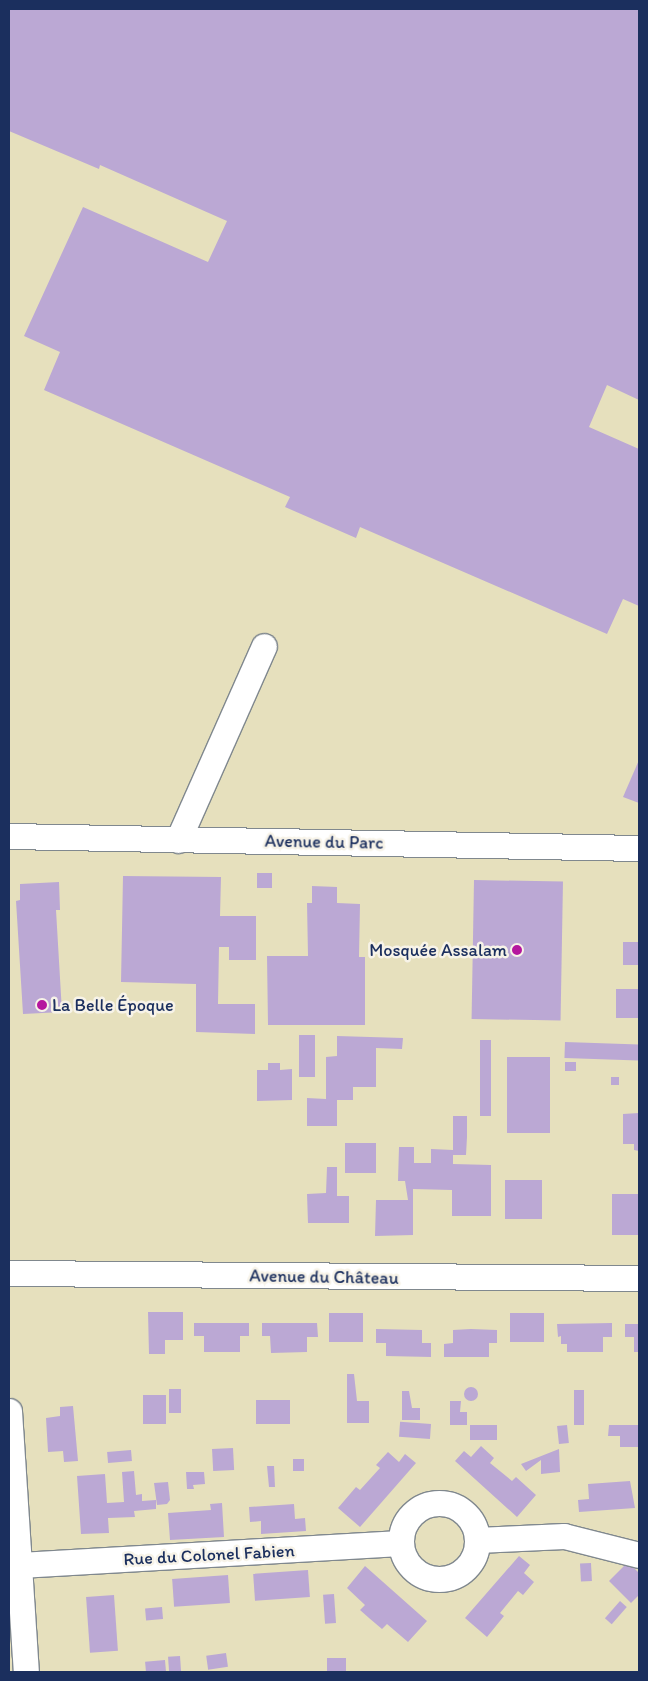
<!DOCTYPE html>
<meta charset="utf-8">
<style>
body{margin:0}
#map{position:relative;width:648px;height:1681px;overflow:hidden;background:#e6e0bd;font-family:Itim,sans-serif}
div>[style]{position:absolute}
.building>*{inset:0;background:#bba8d4;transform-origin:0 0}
.round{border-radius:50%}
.roads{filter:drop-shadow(1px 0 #80888e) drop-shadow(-1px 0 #80888e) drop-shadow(0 1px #80888e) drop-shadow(0 -1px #80888e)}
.minor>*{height:25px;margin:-12.5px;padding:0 12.5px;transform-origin:12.5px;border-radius:12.5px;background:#fff}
.minor>.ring{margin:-12.5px;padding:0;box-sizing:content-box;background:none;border:25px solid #fff;border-radius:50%}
.dots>*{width:14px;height:14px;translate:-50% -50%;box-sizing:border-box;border:2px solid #f7f3e8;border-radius:50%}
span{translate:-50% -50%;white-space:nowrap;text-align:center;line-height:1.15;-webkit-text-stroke:5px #f7f3e8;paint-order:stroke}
.street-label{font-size:18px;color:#1b2f5e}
.poi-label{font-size:18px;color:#1b2f5e}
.right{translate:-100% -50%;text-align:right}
.left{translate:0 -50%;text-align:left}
.frame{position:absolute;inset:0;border:10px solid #1b2f5e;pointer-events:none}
</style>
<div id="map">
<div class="building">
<div style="clip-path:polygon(9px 9px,639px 9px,639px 400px,607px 385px,589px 427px,639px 449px,639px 606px,623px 599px,607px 634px,360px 527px,356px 538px,285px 507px,290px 497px,44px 390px,60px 352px,24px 336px,83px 207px,208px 262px,227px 221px,100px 165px,99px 169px,9px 131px)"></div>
<div style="clip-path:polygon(639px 760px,639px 803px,623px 797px)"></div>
<div style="left:257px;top:873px;width:15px;height:15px"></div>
<div style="clip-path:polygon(123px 876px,221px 877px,220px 916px,256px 916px,256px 960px,229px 960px,229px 947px,219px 947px,218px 1004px,255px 1004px,255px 1034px,196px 1032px,196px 984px,121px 982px)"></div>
<div style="left:474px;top:880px;width:89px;height:139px;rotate:1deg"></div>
<div style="clip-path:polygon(59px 882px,60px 910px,56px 910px,62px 1012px,23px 1014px,16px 901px,20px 900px,20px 884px)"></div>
<div style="clip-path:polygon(312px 886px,337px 887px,337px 903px,360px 904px,359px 957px,365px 957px,365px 1025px,268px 1025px,267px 956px,308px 956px,307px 903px,312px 903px)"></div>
<div style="left:623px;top:942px;width:16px;height:23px"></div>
<div style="left:616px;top:989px;width:23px;height:29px"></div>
<div style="left:299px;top:1035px;width:16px;height:42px"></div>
<div style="clip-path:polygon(337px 1036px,403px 1038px,402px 1049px,376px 1048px,376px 1087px,353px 1087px,353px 1100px,337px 1100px,337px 1126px,307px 1126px,307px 1098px,326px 1099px,326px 1057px,337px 1056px)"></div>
<div style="left:480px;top:1040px;width:11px;height:76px"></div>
<div style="left:565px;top:1042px;width:74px;height:16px;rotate:2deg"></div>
<div style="left:507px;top:1057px;width:43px;height:76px"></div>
<div style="left:565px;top:1062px;width:11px;height:9px"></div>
<div style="clip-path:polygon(268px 1063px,280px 1063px,280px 1070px,292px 1069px,292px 1100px,257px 1101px,257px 1070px,268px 1070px)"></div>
<div style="left:611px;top:1077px;width:8px;height:8px"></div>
<div style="clip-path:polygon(639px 1113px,639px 1151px,634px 1150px,634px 1144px,623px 1144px,623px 1114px)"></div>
<div style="clip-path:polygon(453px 1116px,467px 1116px,467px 1137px,466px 1155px,453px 1155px,453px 1164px,491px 1165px,491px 1216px,452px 1216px,452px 1190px,413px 1189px,413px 1235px,375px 1236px,376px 1200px,408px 1200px,405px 1181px,398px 1181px,399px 1147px,414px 1147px,414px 1163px,431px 1163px,431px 1149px,453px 1150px)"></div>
<div style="left:345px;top:1143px;width:31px;height:30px"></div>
<div style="clip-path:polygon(327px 1167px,337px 1167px,337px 1196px,349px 1196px,349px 1223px,308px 1223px,307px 1194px,326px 1193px)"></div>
<div style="left:505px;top:1180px;width:37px;height:39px"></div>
<div style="left:612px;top:1194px;width:27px;height:41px"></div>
<div style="clip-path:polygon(148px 1312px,183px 1312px,183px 1340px,165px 1340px,165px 1354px,149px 1354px)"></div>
<div style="left:329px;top:1313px;width:34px;height:29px"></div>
<div style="left:510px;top:1313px;width:34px;height:29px"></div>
<div style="clip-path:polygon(194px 1323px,249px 1323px,249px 1336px,240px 1336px,240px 1352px,204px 1352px,204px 1336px,194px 1336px)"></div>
<div style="clip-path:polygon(262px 1323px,317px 1323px,318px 1337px,307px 1337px,307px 1352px,271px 1353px,270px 1336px,262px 1336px)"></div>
<div style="clip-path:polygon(612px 1323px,612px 1337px,603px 1337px,603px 1352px,567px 1352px,567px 1344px,561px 1344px,561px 1336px,558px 1337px,557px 1324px)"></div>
<div style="clip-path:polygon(625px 1324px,639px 1324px,639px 1352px,634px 1352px,634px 1337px,625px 1337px)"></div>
<div style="clip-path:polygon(376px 1329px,422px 1330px,422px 1343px,431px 1343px,431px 1357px,386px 1356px,386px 1343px,376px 1343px)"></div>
<div style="clip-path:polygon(471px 1329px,497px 1330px,497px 1343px,489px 1343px,489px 1357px,444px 1357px,444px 1344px,453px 1343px,453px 1330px)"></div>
<div style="clip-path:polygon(347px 1374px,354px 1374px,357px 1401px,369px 1401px,369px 1423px,347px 1423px)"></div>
<div class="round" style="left:464px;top:1387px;width:14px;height:14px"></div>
<div style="left:169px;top:1389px;width:12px;height:24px"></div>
<div style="left:574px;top:1390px;width:10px;height:35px"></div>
<div style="clip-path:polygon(402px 1391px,409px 1391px,412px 1408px,420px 1408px,420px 1420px,402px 1420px)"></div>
<div style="left:143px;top:1395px;width:23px;height:29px"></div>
<div style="left:256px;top:1400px;width:34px;height:24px"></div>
<div style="clip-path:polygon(450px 1401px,461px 1401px,460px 1412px,467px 1412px,467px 1425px,450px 1425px)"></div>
<div style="clip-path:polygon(73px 1406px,78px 1461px,64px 1462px,63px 1451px,48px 1452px,46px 1418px,60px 1416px,60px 1407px)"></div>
<div style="left:431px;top:1424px;width:15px;height:31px;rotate:94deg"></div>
<div style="left:470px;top:1425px;width:27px;height:15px"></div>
<div style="left:567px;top:1425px;width:18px;height:10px;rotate:84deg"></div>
<div style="clip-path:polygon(609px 1425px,639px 1425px,639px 1447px,620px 1447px,620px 1436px,608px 1436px)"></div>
<div style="clip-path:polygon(481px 1446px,494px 1458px,490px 1463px,512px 1481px,516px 1477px,536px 1495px,517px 1517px,455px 1461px,464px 1451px,471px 1457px)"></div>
<div style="left:233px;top:1448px;width:22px;height:21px;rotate:87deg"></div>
<div style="clip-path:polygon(559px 1449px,560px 1472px,541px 1474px,541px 1460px,526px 1471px,521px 1464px)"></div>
<div style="left:131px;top:1450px;width:11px;height:24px;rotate:85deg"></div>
<div style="clip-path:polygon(388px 1452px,399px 1462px,405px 1454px,416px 1463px,360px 1527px,338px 1508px,356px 1487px,360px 1490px,380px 1468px,376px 1465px)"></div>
<div style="left:293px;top:1459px;width:11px;height:12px"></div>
<div style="clip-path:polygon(267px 1466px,274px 1466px,275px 1487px,269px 1487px)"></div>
<div style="clip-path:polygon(134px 1471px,136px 1495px,142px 1494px,142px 1501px,156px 1500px,156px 1509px,134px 1511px,135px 1517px,108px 1518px,109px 1533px,81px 1534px,77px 1476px,105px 1474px,107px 1503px,124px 1502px,122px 1472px)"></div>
<div style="clip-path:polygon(186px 1472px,204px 1472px,205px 1484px,193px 1485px,194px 1489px,187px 1489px)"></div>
<div style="clip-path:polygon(630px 1481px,635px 1508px,579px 1512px,578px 1500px,589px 1499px,588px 1484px)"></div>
<div style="clip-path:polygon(168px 1482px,170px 1500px,167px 1504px,157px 1505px,154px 1483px)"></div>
<div style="clip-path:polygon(222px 1503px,224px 1537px,170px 1540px,168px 1513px,211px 1510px,210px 1504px)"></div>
<div style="clip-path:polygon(294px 1504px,295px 1519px,305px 1518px,306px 1531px,261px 1534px,261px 1521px,250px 1522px,249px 1507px)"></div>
<div style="clip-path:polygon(519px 1556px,530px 1565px,524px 1573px,534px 1582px,523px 1595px,518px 1591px,500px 1613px,504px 1616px,487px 1637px,465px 1618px)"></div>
<div style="clip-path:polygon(628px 1562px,639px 1573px,639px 1595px,631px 1603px,609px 1581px)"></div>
<div style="left:591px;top:1563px;width:18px;height:11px;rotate:87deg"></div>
<div style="clip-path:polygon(365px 1566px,427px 1621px,408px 1642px,387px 1624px,382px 1629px,369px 1618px,360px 1610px,365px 1605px,347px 1588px)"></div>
<div style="left:308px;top:1570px;width:27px;height:55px;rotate:86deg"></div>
<div style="left:228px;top:1575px;width:28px;height:56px;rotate:86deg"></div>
<div style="left:334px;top:1594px;width:29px;height:11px;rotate:86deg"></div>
<div style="left:114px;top:1595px;width:56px;height:28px;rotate:86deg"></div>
<div style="left:620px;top:1601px;width:9px;height:23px;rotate:41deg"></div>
<div style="left:162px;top:1607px;width:12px;height:17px;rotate:85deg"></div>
<div style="left:226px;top:1653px;width:14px;height:20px;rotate:82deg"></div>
<div style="left:180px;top:1656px;width:16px;height:12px;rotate:86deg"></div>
<div style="left:346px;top:1658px;width:13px;height:19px;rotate:90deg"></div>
<div style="left:165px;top:1660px;width:12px;height:20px;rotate:85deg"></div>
</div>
<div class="roads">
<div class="minor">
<div style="left:9px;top:836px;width:630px;rotate:1.09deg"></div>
<div style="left:178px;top:840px;width:212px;rotate:-66.1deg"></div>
<div style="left:9px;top:1273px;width:630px;rotate:0.45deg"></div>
<div style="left:9px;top:1411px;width:262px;rotate:86.3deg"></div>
<div class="ring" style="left:401px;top:1503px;width:51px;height:51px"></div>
<div style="left:477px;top:1540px;width:87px;rotate:-2.6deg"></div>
<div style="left:564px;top:1536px;width:77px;rotate:14.2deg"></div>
<div style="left:19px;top:1565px;width:382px;rotate:-3.3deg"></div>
</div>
</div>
<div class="dots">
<div style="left:517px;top:950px;background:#b5179e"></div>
<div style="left:42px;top:1005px;background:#b5179e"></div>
</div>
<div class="street-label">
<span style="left:324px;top:842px;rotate:1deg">Avenue du Parc</span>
<span style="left:324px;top:1277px;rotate:1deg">Avenue du Château</span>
<span style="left:209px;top:1555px;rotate:-3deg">Rue du Colonel Fabien</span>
</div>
<div class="poi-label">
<span class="right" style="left:507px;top:950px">Mosquée Assalam</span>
<span class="left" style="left:52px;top:1005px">La Belle Époque</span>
</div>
<div class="frame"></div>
</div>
